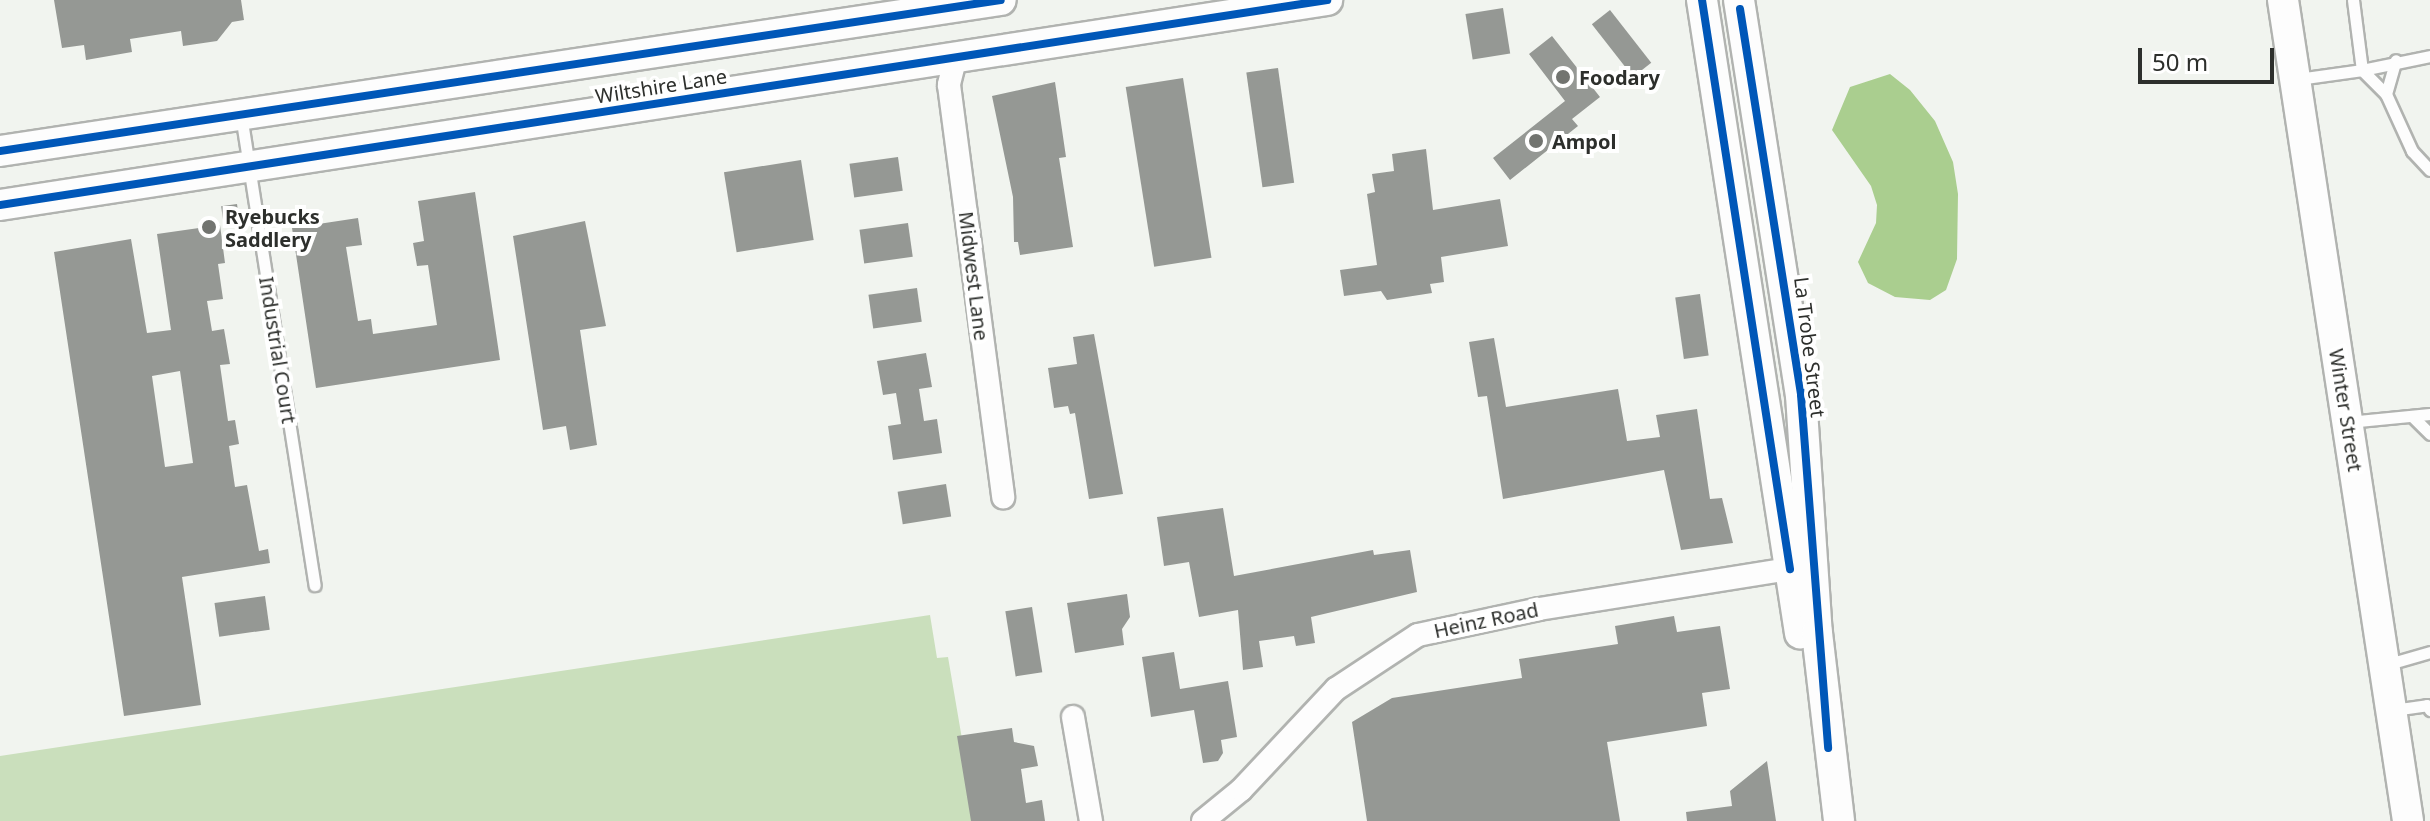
<!DOCTYPE html>
<style>
body{margin:0}
#map{position:relative;width:2430px;height:821px;overflow:hidden;background:#f1f4ef;font-family:"Noto Sans",sans-serif}
div>[style]{position:absolute}
.green>*{inset:0;background:#cadfbc}
.water>*{inset:0;background:#aace8f}
.building>*{inset:0;background:#959894;transform-origin:0 0}
.roads{filter:drop-shadow(2px 0 #b1b3b0) drop-shadow(-2px 0 #b1b3b0) drop-shadow(0 2px #b1b3b0) drop-shadow(0 -2px #b1b3b0)}
.service>*{height:11px;margin:-5.5px;padding:0 5.5px;transform-origin:5.5px;border-radius:5.5px;background:#fdfdfd}
.minor>*{height:22px;margin:-11px;padding:0 11px;transform-origin:11px;border-radius:11px;background:#fdfdfd}
.secondary>*{height:30px;margin:-15px;padding:0 15px;transform-origin:15px;border-radius:15px;background:#fdfdfd}
.cycleway>*{height:8px;margin:-4px;padding:0 4px;transform-origin:4px;border-radius:4px;background:#0057b8}
.dots>*{width:22px;height:22px;translate:-50% -50%;box-sizing:border-box;border:4px solid #fff;border-radius:50%}
span{translate:-50% -50%;white-space:nowrap;text-align:center;line-height:1.15;-webkit-text-stroke:8px #fff;paint-order:stroke}
.poi-label{font-size:20px;color:#2d2f2c;font-weight:700}
.left{translate:0 -50%;text-align:left}
.street-label{font-size:20px;color:#2d2f2c}
.scale{position:absolute;left:2138px;top:48px;width:136px;height:36px;box-sizing:border-box;border:4px solid #2d2f2c;border-top:0;padding-left:10px;font-size:24px;line-height:28px;white-space:nowrap;color:#2d2f2c;-webkit-text-stroke:6px #fff;paint-order:stroke}
</style>
<div id="map">
<div class="green">
<div style="clip-path:polygon(930px 615px,937px 658px,948px 657px,976px 821px,0 821px,0 756px)"></div>
</div>
<div class="water">
<div style="clip-path:polygon(1890px 74px,1910px 90px,1935px 121px,1953px 162px,1958px 194px,1957px 259px,1946px 290px,1930px 300px,1895px 297px,1868px 283px,1858px 262px,1876px 223px,1877px 205px,1871px 186px,1832px 130px,1850px 87px)"></div>
</div>
<div class="building">
<div style="clip-path:polygon(54px 0,241px 0,244px 20px,232px 22px,217px 41px,183px 46px,181px 31px,130px 39px,132px 52px,86px 60px,84px 45px,62px 48px)"></div>
<div style="left:1503px;top:8px;width:46px;height:38px;rotate:81deg"></div>
<div style="left:1610px;top:10px;width:67px;height:23px;rotate:52deg"></div>
<div style="clip-path:polygon(1552px 36px,1600px 97px,1572px 119px,1578px 126px,1510px 180px,1493px 158px,1565px 101px,1529px 54px)"></div>
<div style="left:1278px;top:68px;width:116px;height:32px;rotate:82deg"></div>
<div style="left:1183px;top:78px;width:182px;height:58px;rotate:81deg"></div>
<div style="clip-path:polygon(1055px 82px,1066px 157px,1059px 158px,1073px 247px,1020px 255px,1018px 242px,1014px 242px,1013px 197px,992px 96px)"></div>
<div style="clip-path:polygon(1426px 149px,1433px 210px,1500px 199px,1508px 246px,1441px 257px,1444px 282px,1430px 284px,1432px 293px,1387px 300px,1381px 291px,1344px 296px,1340px 270px,1377px 265px,1367px 194px,1375px 192px,1372px 174px,1394px 171px,1392px 154px)"></div>
<div style="left:898px;top:157px;width:34px;height:49px;rotate:82deg"></div>
<div style="left:801px;top:160px;width:81px;height:78px;rotate:81deg"></div>
<div style="clip-path:polygon(475px 192px,500px 360px,316px 388px,292px 228px,358px 218px,362px 245px,346px 247px,358px 321px,371px 319px,373px 334px,437px 325px,428px 265px,417px 266px,413px 243px,424px 241px,418px 201px)"></div>
<div style="left:237px;top:204px;width:14px;height:16px;rotate:82deg"></div>
<div style="clip-path:polygon(585px 221px,606px 326px,580px 330px,597px 445px,570px 450px,566px 426px,543px 430px,513px 236px)"></div>
<div style="left:908px;top:223px;width:34px;height:49px;rotate:82deg"></div>
<div style="clip-path:polygon(evenodd,220px 225px,225px 263px,218px 264px,223px 299px,207px 301px,212px 331px,224px 329px,230px 364px,220px 365px,228px 421px,235px 420px,239px 444px,229px 446px,235px 487px,247px 485px,259px 551px,268px 549px,270px 563px,182px 577px,201px 705px,124px 716px,54px 252px,131px 239px,147px 333px,171px 330px,157px 234px,220px 225px,180px 371px,193px 463px,165px 467px,152px 376px,180px 371px)"></div>
<div style="left:917px;top:288px;width:34px;height:49px;rotate:82deg"></div>
<div style="left:1700px;top:294px;width:62px;height:25px;rotate:82deg"></div>
<div style="clip-path:polygon(1094px 334px,1123px 494px,1089px 499px,1075px 413px,1070px 414px,1068px 406px,1054px 408px,1048px 368px,1077px 364px,1073px 337px)"></div>
<div style="clip-path:polygon(1494px 338px,1506px 407px,1618px 389px,1627px 441px,1660px 437px,1656px 415px,1697px 409px,1710px 499px,1722px 498px,1733px 543px,1681px 550px,1664px 470px,1503px 499px,1487px 396px,1478px 397px,1469px 342px)"></div>
<div style="clip-path:polygon(926px 353px,932px 387px,919px 389px,924px 421px,937px 419px,942px 453px,893px 460px,888px 426px,901px 424px,896px 393px,883px 395px,877px 361px)"></div>
<div style="left:946px;top:484px;width:33px;height:49px;rotate:81deg"></div>
<div style="clip-path:polygon(1223px 508px,1234px 576px,1373px 550px,1374px 555px,1410px 550px,1417px 592px,1311px 617px,1315px 643px,1296px 646px,1294px 636px,1259px 641px,1263px 667px,1243px 670px,1238px 610px,1199px 617px,1189px 562px,1164px 566px,1157px 517px)"></div>
<div style="clip-path:polygon(1127px 594px,1130px 617px,1122px 629px,1124px 645px,1075px 653px,1067px 603px)"></div>
<div style="left:265px;top:596px;width:34px;height:51px;rotate:82deg"></div>
<div style="left:1032px;top:607px;width:66px;height:27px;rotate:81deg"></div>
<div style="clip-path:polygon(1674px 616px,1677px 632px,1720px 626px,1730px 689px,1702px 693px,1707px 726px,1607px 742px,1620px 821px,1367px 821px,1352px 722px,1392px 698px,1522px 678px,1519px 659px,1618px 644px,1615px 626px)"></div>
<div style="clip-path:polygon(1174px 652px,1180px 689px,1228px 681px,1237px 737px,1221px 740px,1223px 753px,1218px 761px,1203px 763px,1194px 710px,1151px 717px,1142px 657px)"></div>
<div style="clip-path:polygon(1012px 728px,1014px 742px,1034px 746px,1038px 766px,1021px 769px,1026px 803px,1042px 800px,1045px 821px,971px 821px,957px 736px)"></div>
<div style="clip-path:polygon(1767px 761px,1776px 821px,1687px 821px,1686px 812px,1732px 806px,1730px 791px)"></div>
</div>
<div class="roads">
<div class="service">
<div style="left:2353px;top:0;width:71px;rotate:82.7deg"></div>
<div style="left:2362px;top:70px;width:69px;rotate:-11.6deg"></div>
<div style="left:2298px;top:79px;width:65px;rotate:-8deg"></div>
<div style="left:2362px;top:70px;width:34px;rotate:45deg"></div>
<div style="left:2386px;top:94px;width:63px;rotate:65.5deg"></div>
<div style="left:2412px;top:151px;width:26px;rotate:47deg"></div>
<div style="left:2386px;top:94px;width:35px;rotate:-74deg"></div>
<div style="left:241px;top:115px;width:476px;rotate:81.1deg"></div>
<div style="left:2413px;top:417px;width:24px;rotate:45deg"></div>
<div style="left:2348px;top:422px;width:82px;rotate:-5.6deg"></div>
<div style="left:2385px;top:665px;width:47px;rotate:-16.1deg"></div>
<div style="left:2393px;top:710px;width:34px;rotate:-8deg"></div>
<div style="left:2427px;top:705px;width:6px;rotate:59deg"></div>
</div>
<div class="minor">
<div style="left:956px;top:56px;width:30px;rotate:104deg"></div>
<div style="left:949px;top:85px;width:416px;rotate:82.5deg"></div>
<div style="left:1073px;top:717px;width:106px;rotate:80.2deg"></div>
<div style="left:1203px;top:821px;width:49px;rotate:-39.2deg"></div>
<div style="left:1241px;top:790px;width:139px;rotate:-46.8deg"></div>
<div style="left:1336px;top:689px;width:98px;rotate:-33.4deg"></div>
<div style="left:1418px;top:635px;width:124px;rotate:-12.1deg"></div>
<div style="left:1539px;top:609px;width:254px;rotate:-9.1deg"></div>
</div>
<div class="secondary">
<div style="left:1702px;top:0;width:641px;rotate:81.2deg"></div>
<div style="left:1739px;top:0;width:400px;rotate:81.1deg"></div>
<div style="left:1801px;top:395px;width:239px;rotate:86.2deg"></div>
<div style="left:1817px;top:633px;width:189px;rotate:83.3deg"></div>
<div style="left:2283px;top:0;width:830px;rotate:81.34deg"></div>
<div style="left:0;top:151px;width:1012px;rotate:-8.58deg"></div>
<div style="left:0;top:205px;width:1343px;rotate:-8.78deg"></div>
</div>
</div>
<div class="cycleway">
<div style="left:1702px;top:0;width:576px;rotate:81.21deg"></div>
<div style="left:1740px;top:9px;width:391px;rotate:81deg"></div>
<div style="left:1801px;top:395px;width:354px;rotate:85.6deg"></div>
<div style="left:0;top:151px;width:1012px;rotate:-8.58deg"></div>
<div style="left:0;top:205px;width:1343px;rotate:-8.78deg"></div>
</div>
<div class="dots">
<div style="left:1563px;top:77px;background:#727470"></div>
<div style="left:1536px;top:141px;background:#727470"></div>
<div style="left:209px;top:227px;background:#727470"></div>
</div>
<div class="poi-label">
<span class="left" style="left:1579px;top:77px">Foodary</span>
<span class="left" style="left:1552px;top:141px">Ampol</span>
<span class="left" style="left:225px;top:228px">Ryebucks<br>Saddlery</span>
</div>
<div class="street-label">
<span style="left:661px;top:86px;rotate:-9deg">Wiltshire Lane</span>
<span style="left:974px;top:276px;rotate:83deg">Midwest Lane</span>
<span style="left:1810px;top:347px;rotate:83deg">La Trobe Street</span>
<span style="left:278px;top:350px;rotate:81deg">Industrial Court</span>
<span style="left:2346px;top:410px;rotate:81deg">Winter Street</span>
<span style="left:1486px;top:620px;rotate:-12deg">Heinz Road</span>
</div>
<div class="scale">50 m</div>
</div>
